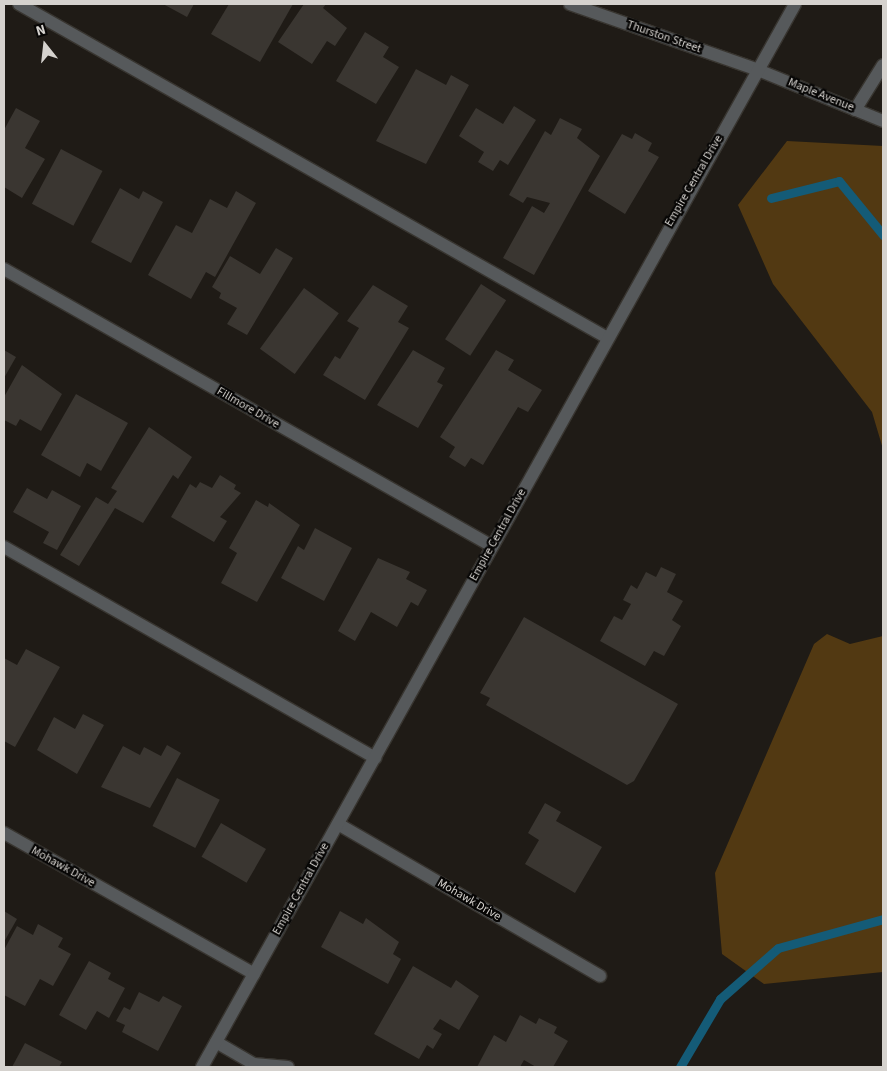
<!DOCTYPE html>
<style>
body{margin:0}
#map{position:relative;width:887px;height:1071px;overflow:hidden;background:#1f1b16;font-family:"Source Sans 3",sans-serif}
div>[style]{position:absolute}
.green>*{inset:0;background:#523912}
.stream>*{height:9px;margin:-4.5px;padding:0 4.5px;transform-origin:4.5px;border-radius:4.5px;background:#145b77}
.building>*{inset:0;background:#3a3631;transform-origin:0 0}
.roads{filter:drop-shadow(1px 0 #383530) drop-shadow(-1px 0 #383530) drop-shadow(0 1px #383530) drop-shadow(0 -1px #383530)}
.minor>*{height:12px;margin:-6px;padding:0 6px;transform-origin:6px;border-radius:6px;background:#56595b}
span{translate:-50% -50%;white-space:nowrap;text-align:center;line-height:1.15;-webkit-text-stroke:4.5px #070605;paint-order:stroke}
.street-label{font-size:12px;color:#d5d2ce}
.frame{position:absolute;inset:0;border:5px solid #d5d2ce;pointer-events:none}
.north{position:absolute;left:20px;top:20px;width:50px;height:50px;-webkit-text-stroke:4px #070605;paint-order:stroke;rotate:344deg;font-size:14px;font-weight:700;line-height:20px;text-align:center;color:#d5d2ce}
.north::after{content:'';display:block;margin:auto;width:18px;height:22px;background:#d5d2ce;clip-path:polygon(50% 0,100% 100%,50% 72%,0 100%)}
</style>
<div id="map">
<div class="green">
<div style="clip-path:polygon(787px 141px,883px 146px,883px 449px,872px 412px,773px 284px,738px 205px)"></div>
<div style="clip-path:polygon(827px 634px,850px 644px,883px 636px,883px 972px,764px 984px,722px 954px,715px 873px,814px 644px)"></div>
</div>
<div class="stream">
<div style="left:771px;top:198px;width:70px;rotate:-14deg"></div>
<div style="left:839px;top:181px;width:70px;rotate:50.8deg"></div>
<div style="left:680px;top:1067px;width:79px;rotate:-59.5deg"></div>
<div style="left:720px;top:999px;width:77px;rotate:-41.3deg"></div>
<div style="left:778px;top:948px;width:109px;rotate:-15.4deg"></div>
</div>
<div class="building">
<div style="clip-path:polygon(163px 4px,194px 4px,187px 17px)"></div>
<div style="clip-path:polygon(229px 4px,293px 4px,260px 62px,211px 34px)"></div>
<div style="clip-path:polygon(304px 4px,326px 4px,323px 8px,347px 28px,335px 46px,327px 41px,312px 64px,278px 42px)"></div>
<div style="clip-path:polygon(365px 32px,389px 47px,383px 57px,399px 67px,376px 104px,336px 81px)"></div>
<div style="clip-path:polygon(416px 69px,446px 85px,451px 75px,469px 85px,426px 164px,376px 141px)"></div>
<div style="clip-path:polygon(514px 106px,536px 120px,508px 165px,500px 160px,493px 171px,478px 162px,484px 152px,459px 136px,476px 108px,503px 124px)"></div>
<div style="clip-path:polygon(16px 108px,40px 121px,25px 148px,45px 159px,22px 198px,4px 187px,4px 130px)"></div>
<div style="clip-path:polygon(560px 118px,582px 129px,577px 138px,600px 156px,534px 275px,503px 258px,532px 206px,544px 213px,550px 203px,527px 197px,523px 203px,509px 195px,545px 131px,551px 135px)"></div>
<div style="clip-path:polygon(635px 133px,652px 143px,648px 151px,659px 157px,625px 214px,588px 191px,622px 134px,632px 139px)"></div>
<div style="left:61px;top:149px;width:47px;height:62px;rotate:28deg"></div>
<div style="clip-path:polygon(120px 188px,139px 199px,143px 191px,163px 202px,131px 263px,91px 242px)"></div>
<div style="clip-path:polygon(236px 191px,256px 203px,215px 277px,206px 272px,191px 299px,148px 275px,176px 225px,192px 233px,210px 199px,227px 208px)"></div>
<div style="clip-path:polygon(276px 248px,293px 258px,247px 335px,227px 324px,237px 308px,219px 298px,221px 293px,212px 287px,230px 256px,260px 274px)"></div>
<div style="left:481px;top:284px;width:30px;height:66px;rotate:33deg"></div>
<div style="clip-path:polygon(373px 285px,408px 306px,398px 322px,409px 328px,365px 400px,323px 375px,335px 356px,340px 359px,359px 328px,347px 321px)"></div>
<div style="left:304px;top:288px;width:43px;height:75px;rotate:36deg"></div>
<div style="clip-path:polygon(4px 350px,16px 357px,4px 378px)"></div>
<div style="clip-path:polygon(413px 350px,445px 368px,437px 382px,443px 385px,418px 428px,377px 405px)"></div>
<div style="clip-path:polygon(496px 350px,514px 360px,508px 370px,542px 390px,528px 412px,518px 407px,483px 465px,471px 458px,465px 467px,449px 457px,455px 447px,440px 437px)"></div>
<div style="clip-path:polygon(22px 365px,62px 394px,41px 431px,20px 419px,16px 426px,4px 420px,4px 397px)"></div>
<div style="clip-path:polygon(76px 394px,128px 423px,101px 471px,87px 463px,80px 477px,41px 455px)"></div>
<div style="clip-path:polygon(149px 427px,192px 457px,178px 479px,173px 475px,143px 523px,115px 508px,79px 566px,60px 555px,96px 497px,108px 504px,117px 491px,111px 488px)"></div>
<div style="clip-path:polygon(220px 475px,236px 485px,234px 489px,241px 493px,220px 517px,227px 521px,214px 542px,171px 517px,190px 484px,196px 488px,200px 482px,212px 488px)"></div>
<div style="clip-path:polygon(27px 488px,47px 499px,52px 490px,81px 506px,57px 550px,43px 543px,49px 532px,13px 512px)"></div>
<div style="clip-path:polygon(256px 500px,268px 507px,269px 503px,300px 525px,257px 602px,221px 583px,237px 553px,229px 548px)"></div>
<div style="clip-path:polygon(315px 528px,352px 548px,324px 601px,281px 578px,298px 546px,304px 550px)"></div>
<div style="clip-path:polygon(378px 558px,410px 572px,406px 579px,427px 590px,418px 606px,411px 602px,397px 627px,371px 612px,355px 641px,338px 631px)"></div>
<div style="clip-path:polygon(661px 567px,676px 574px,667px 592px,683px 601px,672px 620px,681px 626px,664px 656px,654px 651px,645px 666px,600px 641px,614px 616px,622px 620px,631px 604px,623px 600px,631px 585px,637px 589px,646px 572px,656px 577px)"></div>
<div style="clip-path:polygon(524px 617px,678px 704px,634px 781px,627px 785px,486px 705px,490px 698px,480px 693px)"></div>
<div style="clip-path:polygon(26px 649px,60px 667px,15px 747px,4px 741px,4px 658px,17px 665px)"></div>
<div style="clip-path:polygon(83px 714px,104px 725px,77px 774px,37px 750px,54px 717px,75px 729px)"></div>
<div style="clip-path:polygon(167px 745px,181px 753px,150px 808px,101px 787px,123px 746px,140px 755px,144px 747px,161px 756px)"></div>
<div style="left:177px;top:778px;width:48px;height:54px;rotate:27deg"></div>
<div style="clip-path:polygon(545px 803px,561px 812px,556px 821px,602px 847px,575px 893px,525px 864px,539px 840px,528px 833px)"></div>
<div style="left:221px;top:823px;width:52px;height:39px;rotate:30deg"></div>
<div style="clip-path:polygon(4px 911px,17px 919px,4px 942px)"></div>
<div style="clip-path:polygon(340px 911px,363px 924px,366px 918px,399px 942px,393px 954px,401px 959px,388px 984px,321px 947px)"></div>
<div style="clip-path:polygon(38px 924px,63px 938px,58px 947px,71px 954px,53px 986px,40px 979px,25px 1006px,4px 995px,4px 950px,17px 926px,33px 935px)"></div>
<div style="clip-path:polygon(89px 961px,111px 973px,108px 979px,125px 988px,109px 1018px,97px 1011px,86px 1030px,59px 1015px)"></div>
<div style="clip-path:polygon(413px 966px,451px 988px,456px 980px,479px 996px,459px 1030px,440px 1019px,433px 1029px,442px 1034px,433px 1049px,427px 1045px,419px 1059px,374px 1034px)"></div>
<div style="clip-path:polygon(139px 992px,159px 1002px,163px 996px,182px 1006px,158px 1051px,122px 1032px,125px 1025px,116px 1021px,124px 1007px,130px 1010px)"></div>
<div style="clip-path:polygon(520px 1015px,536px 1024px,539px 1018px,557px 1027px,554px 1033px,568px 1041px,553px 1067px,536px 1067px,524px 1060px,520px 1067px,477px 1067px,494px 1035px,506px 1042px)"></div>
<div style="clip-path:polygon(25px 1043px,62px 1062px,59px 1067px,12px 1067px)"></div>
</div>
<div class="roads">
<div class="minor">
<div style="left:19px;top:4px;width:675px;rotate:29.57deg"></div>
<div style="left:570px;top:4px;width:199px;rotate:19.3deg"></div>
<div style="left:758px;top:70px;width:135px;rotate:22.2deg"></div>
<div style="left:855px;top:110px;width:53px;rotate:-58.1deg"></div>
<div style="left:4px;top:269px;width:561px;rotate:29.58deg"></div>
<div style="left:4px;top:547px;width:427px;rotate:29.6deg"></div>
<div style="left:338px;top:824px;width:303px;rotate:30.1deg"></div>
<div style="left:4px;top:833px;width:287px;rotate:29.4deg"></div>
<div style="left:216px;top:1042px;width:44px;rotate:30.1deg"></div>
<div style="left:254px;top:1064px;width:34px;rotate:5deg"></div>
<div style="left:202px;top:1067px;width:1217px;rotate:-60.84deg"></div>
</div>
</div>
<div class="street-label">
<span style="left:664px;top:37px;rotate:19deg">Thurston Street</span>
<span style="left:821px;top:95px;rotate:22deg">Maple Avenue</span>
<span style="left:694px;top:181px;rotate:-60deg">Empire Central Drive</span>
<span style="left:248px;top:408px;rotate:30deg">Fillmore Drive</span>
<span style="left:498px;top:535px;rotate:-61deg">Empire Central Drive</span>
<span style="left:63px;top:867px;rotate:29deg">Mohawk Drive</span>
<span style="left:301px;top:889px;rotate:-61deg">Empire Central Drive</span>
<span style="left:469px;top:900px;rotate:30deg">Mohawk Drive</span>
</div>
<div class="frame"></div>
<div class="north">N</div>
</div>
